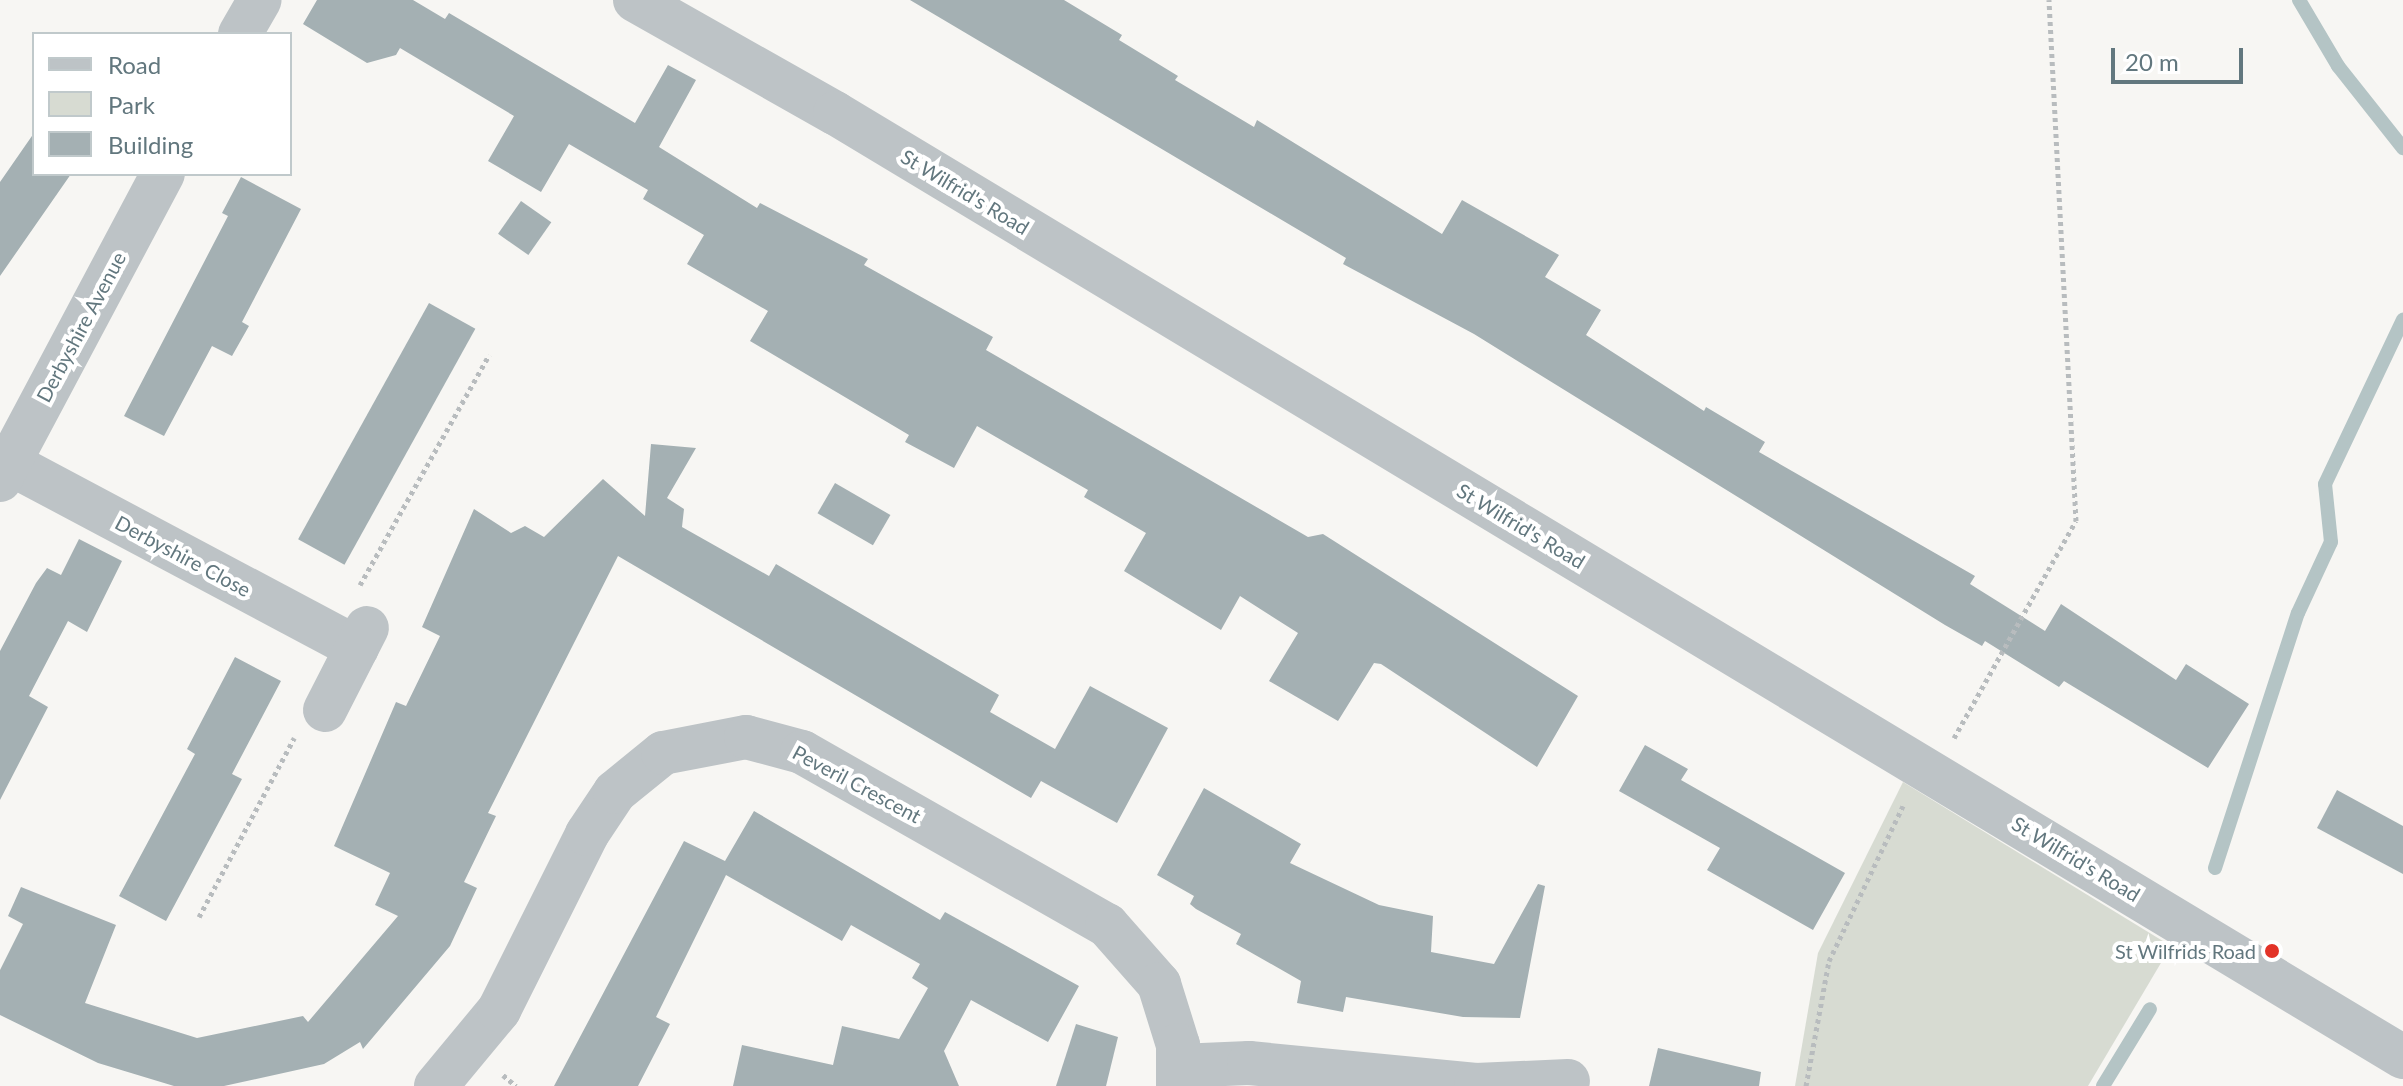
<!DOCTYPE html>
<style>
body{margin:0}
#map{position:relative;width:2403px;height:1086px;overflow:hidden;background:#f7f6f3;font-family:Lato,sans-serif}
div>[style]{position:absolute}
.green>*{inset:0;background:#d7dbd2}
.stream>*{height:14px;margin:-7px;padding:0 7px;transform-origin:7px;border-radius:7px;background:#b4c4c5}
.building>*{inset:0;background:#a4b0b3;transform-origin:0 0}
.path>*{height:5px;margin-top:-2.5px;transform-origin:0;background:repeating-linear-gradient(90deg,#b8bcbe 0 4px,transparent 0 8px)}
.minor>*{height:44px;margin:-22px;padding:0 22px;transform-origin:22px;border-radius:22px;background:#bdc3c6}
.dots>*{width:22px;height:22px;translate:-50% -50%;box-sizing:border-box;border:4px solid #fff;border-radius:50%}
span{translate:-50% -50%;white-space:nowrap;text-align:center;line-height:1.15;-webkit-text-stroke:8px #fff;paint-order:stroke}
.street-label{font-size:20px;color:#62777e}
.poi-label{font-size:20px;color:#62777e}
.right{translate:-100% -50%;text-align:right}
.legend{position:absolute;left:32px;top:32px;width:260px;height:144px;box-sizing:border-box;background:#fff;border:2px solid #c0c9cb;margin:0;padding:10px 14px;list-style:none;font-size:24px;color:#62777e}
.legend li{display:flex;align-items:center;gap:16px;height:40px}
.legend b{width:40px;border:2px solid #c0c9cb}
.scale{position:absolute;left:2111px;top:48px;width:132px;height:36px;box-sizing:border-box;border:4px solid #62777e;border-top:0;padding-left:10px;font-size:24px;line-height:28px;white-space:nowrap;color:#62777e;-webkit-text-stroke:6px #fff;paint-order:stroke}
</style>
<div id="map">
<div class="green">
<div style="clip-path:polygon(1903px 782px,2171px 946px,2088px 1086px,1795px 1086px,1818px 953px)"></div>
</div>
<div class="stream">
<div style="left:2299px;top:0;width:77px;rotate:59.4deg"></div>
<div style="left:2338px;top:66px;width:105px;rotate:51.6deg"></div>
<div style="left:2215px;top:868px;width:268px;rotate:-72deg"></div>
<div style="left:2298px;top:613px;width:78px;rotate:-65.1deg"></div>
<div style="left:2331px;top:542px;width:58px;rotate:-95.9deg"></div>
<div style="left:2325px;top:484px;width:182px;rotate:-64.6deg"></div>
<div style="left:2103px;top:1086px;width:90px;rotate:-58.6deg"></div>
</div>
<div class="building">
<div style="clip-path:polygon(317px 0,413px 0,445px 19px,449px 13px,635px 123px,668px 65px,696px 80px,659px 147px,757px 208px,760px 203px,868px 259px,864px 265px,993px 337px,986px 350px,1308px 537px,1323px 534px,1578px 696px,1537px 767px,1381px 664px,1374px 663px,1338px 721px,1269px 681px,1298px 633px,1240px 596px,1221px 630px,1124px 571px,1146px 533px,1084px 497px,1088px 490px,977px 426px,954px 468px,905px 442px,909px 435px,750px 341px,768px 311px,687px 264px,704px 235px,643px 199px,648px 190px,569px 144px,541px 192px,488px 161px,514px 116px,400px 48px,396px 55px,367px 63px,303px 24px)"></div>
<div style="clip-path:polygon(910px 0,1064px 0,1122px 35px,1119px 40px,1178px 76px,1175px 80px,1254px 127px,1257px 120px,1442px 234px,1462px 200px,1559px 255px,1545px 277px,1601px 310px,1586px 335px,1704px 411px,1706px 407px,1765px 442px,1759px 452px,1975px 576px,1970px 584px,2045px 631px,2061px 604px,2176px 680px,2186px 664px,2249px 704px,2208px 768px,2064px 681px,2059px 687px,1985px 641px,1982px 646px,1945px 625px,1474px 334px,1343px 264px,1346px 258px)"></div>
<div style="clip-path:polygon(34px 133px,34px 174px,71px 174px,0 276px,0 182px)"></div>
<div style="clip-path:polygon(241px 177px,301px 209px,242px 322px,249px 326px,232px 356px,212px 346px,164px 436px,124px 416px,228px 216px,222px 213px)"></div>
<div style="left:521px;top:201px;width:37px;height:40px;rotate:35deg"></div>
<div style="left:429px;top:303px;width:53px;height:270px;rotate:29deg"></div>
<div style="clip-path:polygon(651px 444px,696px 448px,667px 498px,684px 509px,682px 527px,769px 576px,776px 564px,999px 695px,990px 712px,1055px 749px,1090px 686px,1168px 728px,1117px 823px,1041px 781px,1031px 798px,618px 556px,488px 813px,496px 816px,464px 882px,477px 888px,450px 946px,363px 1049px,360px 1042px,324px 1064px,224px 1086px,174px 1086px,98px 1063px,0 1015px,0 970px,23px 924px,8px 916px,21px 887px,116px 925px,85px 1003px,197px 1038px,303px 1016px,308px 1022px,398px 916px,375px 905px,390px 873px,334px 846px,396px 702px,406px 706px,440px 636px,422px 627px,474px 509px,511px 533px,525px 526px,544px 537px,603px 479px,645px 516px)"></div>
<div style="left:835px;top:483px;width:64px;height:35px;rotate:30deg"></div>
<div style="clip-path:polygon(79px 539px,122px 561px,87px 632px,68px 621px,29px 696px,48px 707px,0 800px,0 651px,36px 583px,47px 568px,61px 575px)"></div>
<div style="clip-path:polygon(235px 657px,281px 681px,232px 774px,242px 779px,166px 921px,119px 896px,195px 754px,187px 749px)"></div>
<div style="clip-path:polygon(1645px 745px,1688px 769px,1681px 780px,1845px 873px,1813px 930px,1707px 870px,1720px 848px,1619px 791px)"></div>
<div style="clip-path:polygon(1204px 788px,1301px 844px,1290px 863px,1379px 905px,1433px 916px,1431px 952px,1494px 964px,1538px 884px,1545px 886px,1520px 1018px,1463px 1017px,1346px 997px,1343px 1012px,1297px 1003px,1301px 981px,1236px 944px,1241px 934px,1196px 909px,1190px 904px,1194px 896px,1157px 875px)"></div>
<div style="clip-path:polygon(2337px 790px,2403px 826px,2403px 874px,2317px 828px)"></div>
<div style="clip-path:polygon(754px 811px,940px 920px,945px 912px,1079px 986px,1048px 1042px,971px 1000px,944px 1051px,959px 1086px,733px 1086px,742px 1045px,833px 1065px,842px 1026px,899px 1039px,928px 988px,912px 978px,920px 964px,851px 925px,842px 941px,726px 875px,656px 1017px,670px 1024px,638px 1086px,554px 1086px,684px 841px,725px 861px)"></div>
<div style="clip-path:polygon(1076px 1024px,1118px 1037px,1106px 1086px,1056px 1086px)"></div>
<div style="clip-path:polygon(1658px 1048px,1761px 1072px,1759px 1086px,1649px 1086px)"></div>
</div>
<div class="path">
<div style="left:360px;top:585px;width:264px;rotate:-60.7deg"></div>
<div style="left:1954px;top:738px;width:249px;rotate:-60.7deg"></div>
<div style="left:2076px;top:521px;width:522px;rotate:-92.97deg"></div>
<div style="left:199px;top:917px;width:203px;rotate:-62deg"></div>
<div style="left:503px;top:1075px;width:17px;rotate:40deg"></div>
<div style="left:1806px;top:1086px;width:127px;rotate:-79.6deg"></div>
<div style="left:1829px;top:961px;width:172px;rotate:-64.5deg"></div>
</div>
<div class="minor">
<div style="left:635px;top:0;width:230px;rotate:29.5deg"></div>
<div style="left:835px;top:113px;width:1830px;rotate:31.05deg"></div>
<div style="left:240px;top:34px;width:39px;rotate:-60deg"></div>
<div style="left:9px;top:463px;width:394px;rotate:28deg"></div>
<div style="left:0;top:480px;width:347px;rotate:-62deg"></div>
<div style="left:325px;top:710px;width:92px;rotate:-62.9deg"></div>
<div style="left:1179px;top:1066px;width:70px;rotate:-2.5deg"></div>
<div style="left:1249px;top:1063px;width:228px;rotate:5.5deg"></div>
<div style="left:1476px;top:1085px;width:92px;rotate:-2.5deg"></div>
<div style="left:436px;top:1086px;width:99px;rotate:-50.3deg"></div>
<div style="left:499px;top:1010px;width:197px;rotate:-63.4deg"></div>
<div style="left:587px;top:834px;width:50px;rotate:-56.3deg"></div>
<div style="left:615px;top:792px;width:62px;rotate:-39.1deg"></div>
<div style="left:663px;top:753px;width:85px;rotate:-10.9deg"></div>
<div style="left:746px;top:737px;width:58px;rotate:15deg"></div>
<div style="left:802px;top:752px;width:351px;rotate:29.6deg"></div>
<div style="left:1107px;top:925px;width:79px;rotate:48.6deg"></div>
<div style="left:1159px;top:984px;width:64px;rotate:72.7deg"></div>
<div style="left:1178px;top:1045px;width:41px;rotate:90deg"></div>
</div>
<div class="dots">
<div style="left:2272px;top:951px;background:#e23328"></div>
</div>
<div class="street-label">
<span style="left:965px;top:192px;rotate:31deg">St Wilfrid's Road</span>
<span style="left:81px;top:327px;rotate:-62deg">Derbyshire Avenue</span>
<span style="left:1521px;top:526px;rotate:31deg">St Wilfrid's Road</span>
<span style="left:183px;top:556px;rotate:28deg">Derbyshire Close</span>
<span style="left:857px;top:784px;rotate:28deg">Peveril Crescent</span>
<span style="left:2076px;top:859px;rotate:31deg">St Wilfrid's Road</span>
</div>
<div class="poi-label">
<span class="right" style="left:2256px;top:951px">St Wilfrids Road</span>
</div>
<ul class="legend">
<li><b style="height:10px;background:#bdc3c6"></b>Road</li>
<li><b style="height:22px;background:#d7dbd2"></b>Park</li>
<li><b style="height:22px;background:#a4b0b3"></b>Building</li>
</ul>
<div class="scale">20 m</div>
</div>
